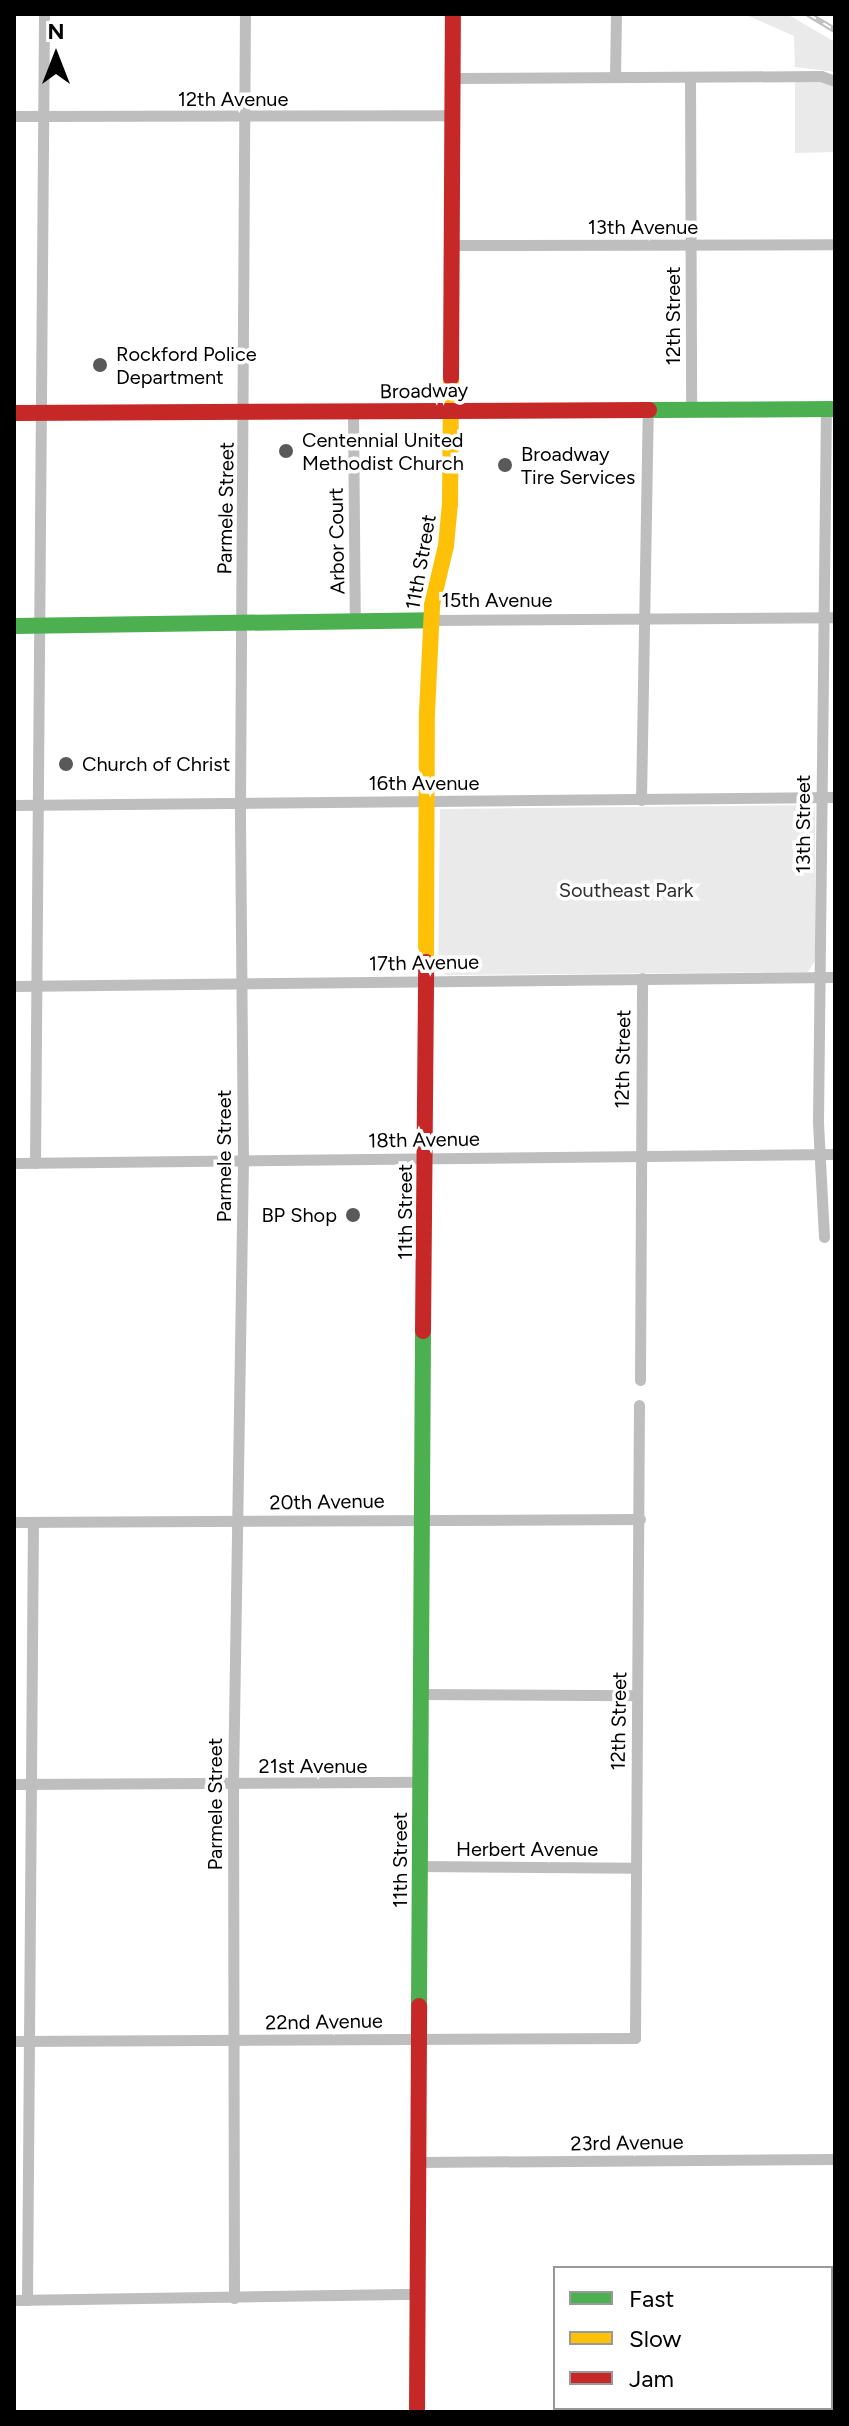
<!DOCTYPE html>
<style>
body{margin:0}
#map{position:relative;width:849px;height:2426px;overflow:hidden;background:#fff;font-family:Figtree,sans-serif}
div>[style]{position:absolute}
.green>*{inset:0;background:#eaeaea}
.street>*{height:11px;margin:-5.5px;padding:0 5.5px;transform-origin:5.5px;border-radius:5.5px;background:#bebebe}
.fast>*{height:16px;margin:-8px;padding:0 8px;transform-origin:8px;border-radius:8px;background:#4caf50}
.slow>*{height:16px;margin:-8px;padding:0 8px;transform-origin:8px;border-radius:8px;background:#ffc107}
.jam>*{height:16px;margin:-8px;padding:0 8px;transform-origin:8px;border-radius:8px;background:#c62828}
.rail>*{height:6px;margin-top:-3px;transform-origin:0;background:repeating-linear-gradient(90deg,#fff 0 9px,#bdbdbd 0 18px);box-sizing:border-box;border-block:2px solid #bdbdbd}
.dots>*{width:22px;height:22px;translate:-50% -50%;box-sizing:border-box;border:4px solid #fff;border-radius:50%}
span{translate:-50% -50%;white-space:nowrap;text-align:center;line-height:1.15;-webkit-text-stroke:7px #fff;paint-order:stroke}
.street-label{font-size:20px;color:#000}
.poi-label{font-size:20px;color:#000}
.left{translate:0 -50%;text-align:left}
.right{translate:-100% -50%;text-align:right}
.park-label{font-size:20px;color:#2f2f2f}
.frame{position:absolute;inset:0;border:16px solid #000;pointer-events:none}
.legend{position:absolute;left:553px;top:2266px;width:280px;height:144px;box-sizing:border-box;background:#fff;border:2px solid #999;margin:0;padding:10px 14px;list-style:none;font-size:24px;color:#000}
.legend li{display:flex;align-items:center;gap:16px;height:40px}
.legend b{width:40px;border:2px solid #999}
.north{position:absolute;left:16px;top:16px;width:80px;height:80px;-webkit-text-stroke:6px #fff;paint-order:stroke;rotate:0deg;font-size:22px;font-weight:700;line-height:32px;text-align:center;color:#000}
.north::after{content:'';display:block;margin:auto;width:28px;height:36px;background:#000;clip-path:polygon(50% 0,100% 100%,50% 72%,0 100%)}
</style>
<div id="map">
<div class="green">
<div style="clip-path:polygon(744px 14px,787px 14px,835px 42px,835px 72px,795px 67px,794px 36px)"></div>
<div style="clip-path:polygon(795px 81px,828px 82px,835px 87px,835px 152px,795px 153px)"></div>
<div style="clip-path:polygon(808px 805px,815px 809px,815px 961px,808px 972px,445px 975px,438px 969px,440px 809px)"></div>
</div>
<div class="street">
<div style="left:615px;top:77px;width:63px;rotate:-89.1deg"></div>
<div style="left:690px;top:77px;width:333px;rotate:89.8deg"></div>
<div style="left:452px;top:78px;width:369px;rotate:-0.3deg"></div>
<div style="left:821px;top:76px;width:15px;rotate:20deg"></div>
<div style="left:14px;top:116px;width:438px;rotate:-0.1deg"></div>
<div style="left:452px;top:245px;width:383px;rotate:-0.1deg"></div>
<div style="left:353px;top:412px;width:209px;rotate:89.5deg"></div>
<div style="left:431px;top:620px;width:404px;rotate:-0.4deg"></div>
<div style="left:641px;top:800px;width:390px;rotate:-89deg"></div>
<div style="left:14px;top:805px;width:821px;rotate:-0.56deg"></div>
<div style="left:14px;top:986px;width:821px;rotate:-0.63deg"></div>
<div style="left:14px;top:1163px;width:821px;rotate:-0.63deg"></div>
<div style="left:35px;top:1163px;width:1149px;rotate:-89.55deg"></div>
<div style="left:824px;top:1237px;width:116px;rotate:-93deg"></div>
<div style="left:818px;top:1121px;width:711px;rotate:-89.36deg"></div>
<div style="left:640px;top:1380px;width:402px;rotate:-89.7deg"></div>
<div style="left:14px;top:1522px;width:626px;rotate:-0.27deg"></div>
<div style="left:420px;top:1694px;width:217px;rotate:0.3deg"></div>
<div style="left:14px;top:1784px;width:407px;rotate:-0.3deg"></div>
<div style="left:420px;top:1866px;width:214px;rotate:0.5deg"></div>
<div style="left:14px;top:2041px;width:621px;rotate:-0.28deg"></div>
<div style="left:635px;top:2038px;width:633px;rotate:-89.64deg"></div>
<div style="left:419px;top:2162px;width:416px;rotate:-0.4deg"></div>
<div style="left:234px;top:2298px;width:514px;rotate:-90.11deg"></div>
<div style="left:233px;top:1784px;width:621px;rotate:-89.08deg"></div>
<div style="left:243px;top:1163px;width:360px;rotate:-90.5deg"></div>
<div style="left:240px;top:803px;width:789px;rotate:-89.64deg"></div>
<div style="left:14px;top:2300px;width:404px;rotate:-0.9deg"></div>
<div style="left:27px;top:2300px;width:778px;rotate:-89.56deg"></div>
</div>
<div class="fast">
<div style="left:649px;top:410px;width:186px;rotate:-0.3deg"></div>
<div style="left:14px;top:626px;width:417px;rotate:-0.8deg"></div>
<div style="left:419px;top:2006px;width:675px;rotate:-89.66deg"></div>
</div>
<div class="slow">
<div style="left:426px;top:962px;width:249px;rotate:-89.8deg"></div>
<div style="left:427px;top:713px;width:108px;rotate:-87.3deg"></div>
<div style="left:432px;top:605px;width:61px;rotate:-76.7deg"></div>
<div style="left:446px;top:546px;width:42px;rotate:-84.6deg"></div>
<div style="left:450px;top:504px;width:126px;rotate:-89.5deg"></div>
</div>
<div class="jam">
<div style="left:451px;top:378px;width:364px;rotate:-89.7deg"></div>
<div style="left:14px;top:413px;width:635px;rotate:-0.27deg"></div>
<div style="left:423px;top:1331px;width:369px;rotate:-89.5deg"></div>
<div style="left:417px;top:2412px;width:406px;rotate:-89.7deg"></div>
</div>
<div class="rail">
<div style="left:808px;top:14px;width:31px;rotate:31deg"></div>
</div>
<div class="dots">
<div style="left:100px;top:365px;background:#595959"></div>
<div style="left:286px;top:451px;background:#595959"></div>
<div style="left:505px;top:465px;background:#595959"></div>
<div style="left:66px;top:764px;background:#595959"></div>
<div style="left:353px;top:1215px;background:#595959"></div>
</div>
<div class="street-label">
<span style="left:233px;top:99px">12th Avenue</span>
<span style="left:643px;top:227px">13th Avenue</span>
<span style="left:673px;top:316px;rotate:-90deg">12th Street</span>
<span style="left:424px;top:391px;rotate:-1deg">Broadway</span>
<span style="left:226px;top:508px;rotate:-89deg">Parmele Street</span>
<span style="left:337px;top:541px;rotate:-91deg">Arbor Court</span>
<span style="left:421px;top:562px;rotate:-80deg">11th Street</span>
<span style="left:497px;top:600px">15th Avenue</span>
<span style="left:424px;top:783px">16th Avenue</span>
<span style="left:803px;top:824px;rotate:-90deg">13th Street</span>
<span style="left:424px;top:963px;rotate:-1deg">17th Avenue</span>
<span style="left:623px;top:1059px;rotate:-89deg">12th Street</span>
<span style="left:424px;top:1140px;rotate:-1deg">18th Avenue</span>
<span style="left:224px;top:1156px;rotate:-90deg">Parmele Street</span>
<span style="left:405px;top:1212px;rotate:-90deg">11th Street</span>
<span style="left:327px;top:1502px;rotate:-1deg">20th Avenue</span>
<span style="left:619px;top:1721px;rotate:-89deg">12th Street</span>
<span style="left:313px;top:1766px">21st Avenue</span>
<span style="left:215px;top:1804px;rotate:-90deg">Parmele Street</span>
<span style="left:527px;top:1849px">Herbert Avenue</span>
<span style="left:400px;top:1860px;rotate:-90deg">11th Street</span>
<span style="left:324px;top:2022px;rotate:-1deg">22nd Avenue</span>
<span style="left:627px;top:2143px;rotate:-1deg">23rd Avenue</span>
</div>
<div class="poi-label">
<span class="left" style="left:116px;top:366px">Rockford Police<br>Department</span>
<span class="left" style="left:302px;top:452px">Centennial United<br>Methodist Church</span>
<span class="left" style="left:521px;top:466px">Broadway<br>Tire Services</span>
<span class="left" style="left:82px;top:764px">Church of Christ</span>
<span class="right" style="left:337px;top:1215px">BP Shop</span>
</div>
<div class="park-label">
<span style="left:626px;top:890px">Southeast Park</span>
</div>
<div class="frame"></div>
<ul class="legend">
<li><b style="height:10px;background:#4caf50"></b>Fast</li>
<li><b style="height:10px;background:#ffc107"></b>Slow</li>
<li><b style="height:10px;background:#c62828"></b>Jam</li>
</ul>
<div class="north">N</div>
</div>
